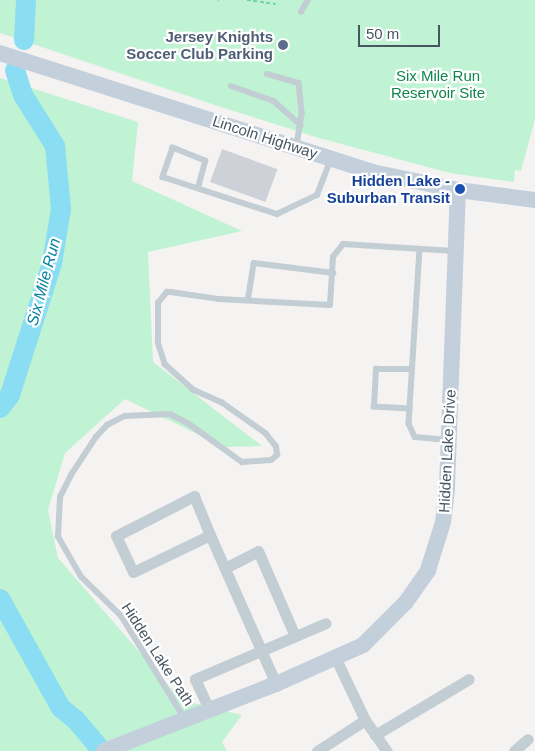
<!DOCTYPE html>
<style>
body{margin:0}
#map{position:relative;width:535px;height:751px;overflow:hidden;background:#f5f2f2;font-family:Arial,sans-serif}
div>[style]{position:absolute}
.green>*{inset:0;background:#bff3d3}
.river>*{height:20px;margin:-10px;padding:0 10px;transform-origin:10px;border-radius:10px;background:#8addf3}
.building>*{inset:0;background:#ced1d7;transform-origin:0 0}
.path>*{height:2px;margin-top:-1px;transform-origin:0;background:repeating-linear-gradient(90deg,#74d4a5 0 4px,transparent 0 6.5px)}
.lane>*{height:5.5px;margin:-2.75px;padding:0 2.75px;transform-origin:2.75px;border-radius:2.75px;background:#c2cdd4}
.street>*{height:11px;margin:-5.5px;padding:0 5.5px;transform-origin:5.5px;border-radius:5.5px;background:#c2cdd4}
.secondary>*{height:16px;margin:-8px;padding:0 8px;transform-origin:8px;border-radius:8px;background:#c4cfdc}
.dots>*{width:14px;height:14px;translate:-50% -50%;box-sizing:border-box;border:2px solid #fff;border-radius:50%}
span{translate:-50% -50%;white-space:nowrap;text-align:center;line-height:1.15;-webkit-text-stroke:4.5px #fff;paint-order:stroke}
.service-label{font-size:15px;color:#4e5e75;font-weight:700}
.right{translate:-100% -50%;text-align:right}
.park-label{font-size:15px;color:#11854b}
.street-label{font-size:15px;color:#485661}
.transit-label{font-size:15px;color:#164399;font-weight:700}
.water-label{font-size:16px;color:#0480a2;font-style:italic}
.scale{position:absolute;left:358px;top:25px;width:82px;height:22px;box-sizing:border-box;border:2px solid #485661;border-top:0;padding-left:6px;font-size:15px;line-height:18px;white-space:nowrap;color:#485661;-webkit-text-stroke:4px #fff;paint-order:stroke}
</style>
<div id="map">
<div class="green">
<div style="clip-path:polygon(0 0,535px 0,535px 119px,521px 171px,515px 170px,514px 182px,450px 173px,319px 138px,218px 106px,0 33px)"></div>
<div style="clip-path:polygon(0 78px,138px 122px,132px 181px,242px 231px,148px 252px,153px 362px,262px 446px,224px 447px,125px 399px,65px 453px,48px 510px,58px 558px,181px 700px,242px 715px,222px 742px,227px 751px,0 751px)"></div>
</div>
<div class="river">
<div style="left:24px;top:40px;width:40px;rotate:-87.1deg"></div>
<div style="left:0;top:408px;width:16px;rotate:-52deg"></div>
<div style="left:10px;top:395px;width:139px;rotate:-72.3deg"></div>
<div style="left:52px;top:263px;width:55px;rotate:-80.5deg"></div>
<div style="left:61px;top:209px;width:63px;rotate:-95.4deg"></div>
<div style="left:55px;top:146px;width:60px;rotate:-122.1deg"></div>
<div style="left:23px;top:95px;width:26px;rotate:-108deg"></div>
<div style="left:0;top:599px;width:125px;rotate:60.8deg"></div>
<div style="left:61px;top:708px;width:19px;rotate:39deg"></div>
<div style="left:76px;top:720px;width:40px;rotate:50deg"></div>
</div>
<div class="building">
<div style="left:222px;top:149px;width:59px;height:35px;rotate:20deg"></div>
</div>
<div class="path">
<div style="left:218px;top:0;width:1px;rotate:45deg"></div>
<div style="left:247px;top:0;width:29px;rotate:8deg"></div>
</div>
<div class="lane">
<div style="left:301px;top:12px;width:14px;rotate:-60deg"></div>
<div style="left:267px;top:74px;width:33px;rotate:16deg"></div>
<div style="left:299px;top:83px;width:31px;rotate:84deg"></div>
<div style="left:302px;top:114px;width:33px;rotate:99deg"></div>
<div style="left:231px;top:86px;width:46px;rotate:19.2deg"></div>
<div style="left:274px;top:101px;width:36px;rotate:42deg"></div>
<div style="left:198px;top:188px;width:28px;rotate:-75deg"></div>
<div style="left:205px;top:161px;width:35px;rotate:-158deg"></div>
<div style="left:173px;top:148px;width:31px;rotate:109deg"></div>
<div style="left:163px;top:177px;width:120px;rotate:18deg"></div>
<div style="left:277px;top:214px;width:44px;rotate:-25.4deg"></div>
<div style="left:317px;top:195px;width:36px;rotate:-69deg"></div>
<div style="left:420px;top:249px;width:175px;rotate:93.6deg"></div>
<div style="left:409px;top:424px;width:14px;rotate:65deg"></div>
<div style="left:415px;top:437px;width:33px;rotate:5deg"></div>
<div style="left:248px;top:299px;width:36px;rotate:-81deg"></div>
<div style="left:254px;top:263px;width:80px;rotate:7.2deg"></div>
<div style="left:410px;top:409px;width:36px;rotate:-177deg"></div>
<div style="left:374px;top:407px;width:38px;rotate:-87deg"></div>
<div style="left:376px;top:369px;width:36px"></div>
<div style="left:184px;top:718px;width:120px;rotate:-121.7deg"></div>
<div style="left:121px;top:616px;width:56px;rotate:-135.7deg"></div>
<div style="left:81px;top:577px;width:46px;rotate:-119.9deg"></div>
<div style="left:58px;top:537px;width:40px;rotate:-87.1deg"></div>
<div style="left:60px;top:497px;width:25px;rotate:-63deg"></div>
<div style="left:71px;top:475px;width:45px;rotate:-56.7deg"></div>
<div style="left:96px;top:437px;width:16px;rotate:-47deg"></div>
<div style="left:107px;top:425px;width:20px;rotate:-27deg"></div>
<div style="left:125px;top:416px;width:45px;rotate:-2.5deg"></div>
<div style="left:170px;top:414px;width:20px;rotate:27deg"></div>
<div style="left:188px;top:423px;width:67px;rotate:35.8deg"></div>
<div style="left:242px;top:462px;width:29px;rotate:-4deg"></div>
<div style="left:271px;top:460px;width:8px;rotate:-40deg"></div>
<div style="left:277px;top:455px;width:8px;rotate:-97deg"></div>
<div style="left:276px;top:447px;width:16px;rotate:-128deg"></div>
<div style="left:266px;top:434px;width:54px;rotate:-144.8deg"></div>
<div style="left:222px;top:403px;width:32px;rotate:-156deg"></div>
<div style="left:193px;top:390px;width:38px;rotate:-138deg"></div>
<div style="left:165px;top:365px;width:23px;rotate:-108deg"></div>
<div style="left:158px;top:343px;width:40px;rotate:-90deg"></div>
<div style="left:158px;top:303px;width:14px;rotate:-51deg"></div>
<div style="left:167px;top:292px;width:4px"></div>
<div style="left:171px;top:292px;width:49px;rotate:8.3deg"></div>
<div style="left:219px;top:299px;width:111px;rotate:3.1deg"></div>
<div style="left:330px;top:305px;width:48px;rotate:-86.4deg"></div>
<div style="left:333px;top:257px;width:16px;rotate:-52deg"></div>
<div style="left:343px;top:244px;width:111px;rotate:3.6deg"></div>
</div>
<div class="street">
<div style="left:194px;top:496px;width:42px;rotate:67.7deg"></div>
<div style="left:210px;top:535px;width:85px;rotate:154.3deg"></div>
<div style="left:133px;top:572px;width:40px;rotate:-115deg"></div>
<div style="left:116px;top:536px;width:88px;rotate:-27.1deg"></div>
<div style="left:210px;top:535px;width:163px;rotate:66.1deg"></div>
<div style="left:225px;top:568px;width:37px;rotate:-27deg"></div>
<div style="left:258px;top:551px;width:93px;rotate:66.5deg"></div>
<div style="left:336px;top:659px;width:68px;rotate:64.6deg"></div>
<div style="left:365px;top:720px;width:38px;rotate:55deg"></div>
<div style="left:209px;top:709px;width:33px;rotate:-115deg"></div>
<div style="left:195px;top:679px;width:142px;rotate:-23.1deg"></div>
<div style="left:375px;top:735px;width:109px;rotate:-30.8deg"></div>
<div style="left:317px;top:751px;width:57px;rotate:-32.9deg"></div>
<div style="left:514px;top:751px;width:18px;rotate:-41deg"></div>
</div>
<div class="secondary">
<div style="left:0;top:53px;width:396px;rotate:17.7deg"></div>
<div style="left:377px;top:173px;width:83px;rotate:11.9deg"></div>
<div style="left:458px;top:190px;width:78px;rotate:7.4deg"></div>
<div style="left:104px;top:751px;width:185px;rotate:-21.3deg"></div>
<div style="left:276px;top:684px;width:95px;rotate:-24.1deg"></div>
<div style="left:363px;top:645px;width:61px;rotate:-45deg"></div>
<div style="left:406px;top:602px;width:39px;rotate:-55deg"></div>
<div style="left:428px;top:570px;width:50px;rotate:-72.6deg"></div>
<div style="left:443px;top:522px;width:34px;rotate:-83deg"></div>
<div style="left:447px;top:488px;width:298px;rotate:-87.9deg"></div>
</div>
<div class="dots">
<div style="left:283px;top:45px;background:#5c6f8a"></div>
<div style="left:460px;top:189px;background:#1a4fb4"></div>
</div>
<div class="service-label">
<span class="right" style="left:273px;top:45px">Jersey Knights<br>Soccer Club Parking</span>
</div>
<div class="park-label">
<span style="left:438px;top:84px">Six Mile Run<br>Reservoir Site</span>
</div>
<div class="street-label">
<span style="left:265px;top:137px;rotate:18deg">Lincoln Highway</span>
<span style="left:447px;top:451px;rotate:-87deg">Hidden Lake Drive</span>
<span style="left:158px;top:654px;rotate:57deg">Hidden Lake Path</span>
</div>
<div class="transit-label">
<span class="right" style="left:450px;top:189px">Hidden Lake -<br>Suburban Transit</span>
</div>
<div class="water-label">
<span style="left:44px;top:282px;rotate:-75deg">Six Mile Run</span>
</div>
<div class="scale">50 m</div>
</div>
